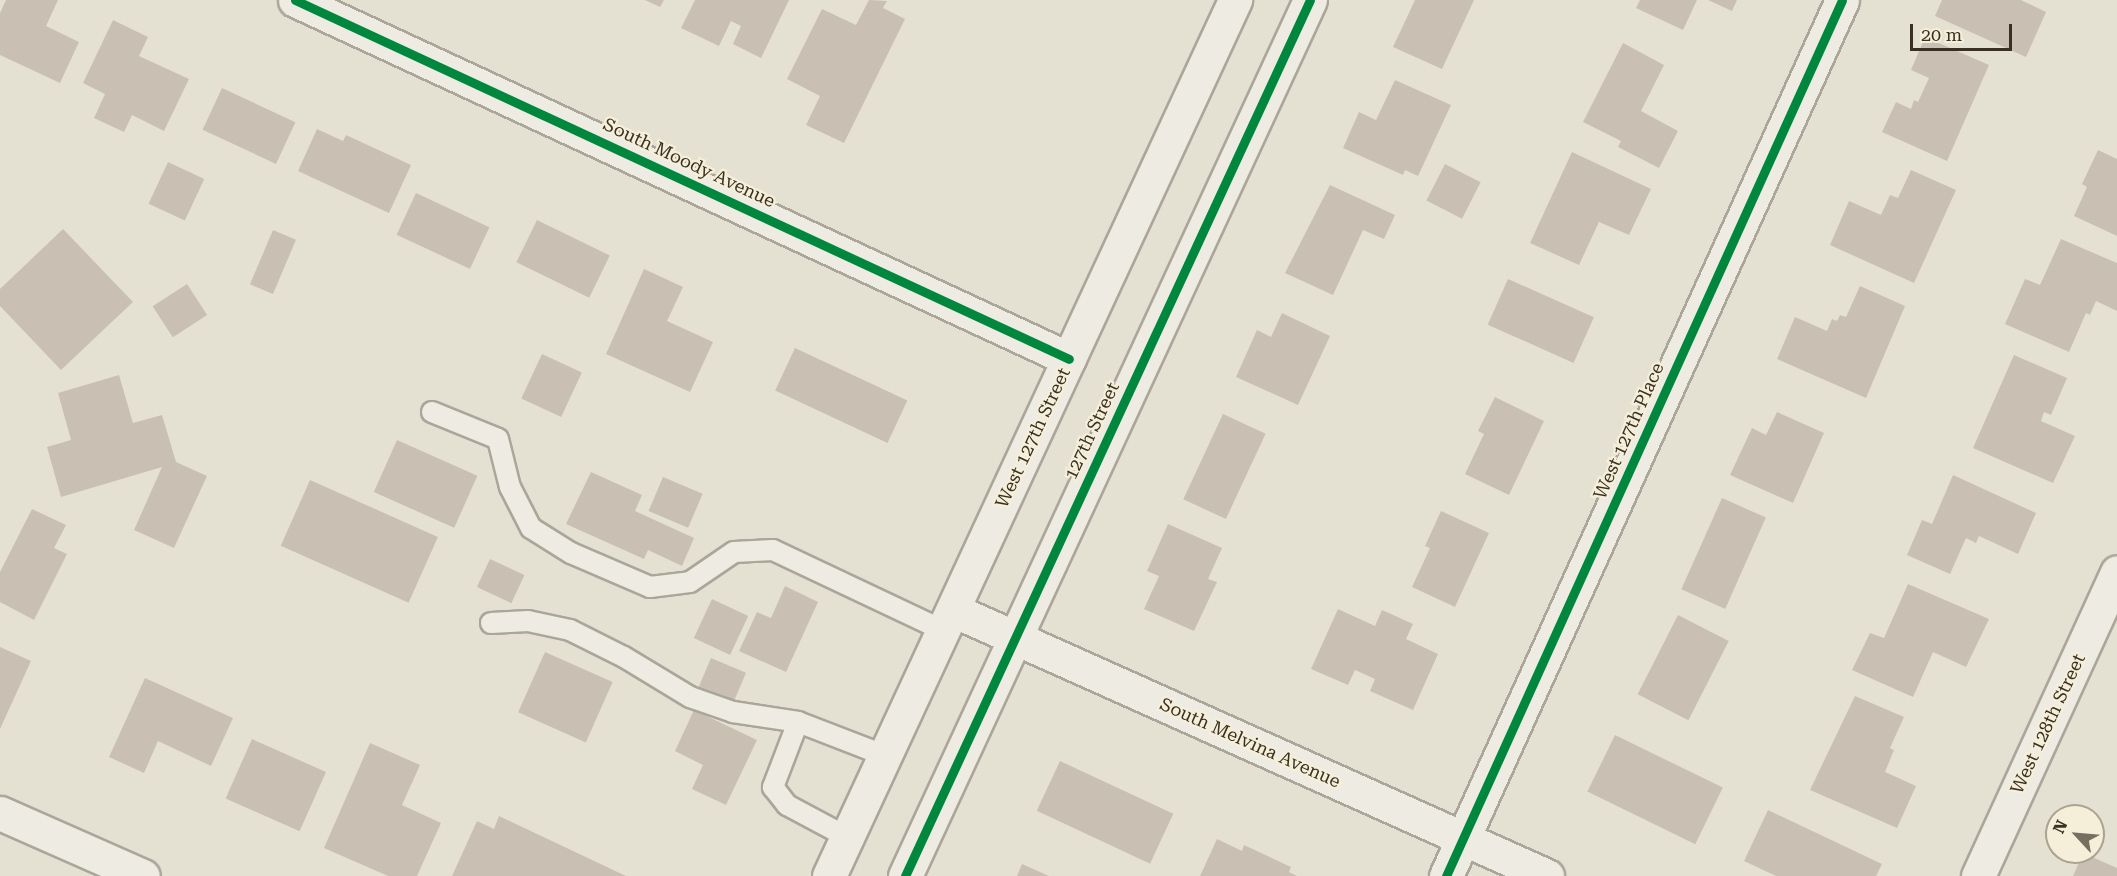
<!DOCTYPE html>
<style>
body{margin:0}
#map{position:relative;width:2117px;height:876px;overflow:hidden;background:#e5e1d2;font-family:"Roboto Serif",serif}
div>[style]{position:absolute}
.building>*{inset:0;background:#c9c0b3;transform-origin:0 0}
.roads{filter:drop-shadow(2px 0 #aba69a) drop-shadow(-2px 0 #aba69a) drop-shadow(0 2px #aba69a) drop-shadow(0 -2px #aba69a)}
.service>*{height:20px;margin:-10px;padding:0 10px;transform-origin:10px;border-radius:10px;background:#eeebe3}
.minor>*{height:33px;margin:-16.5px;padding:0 16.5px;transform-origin:16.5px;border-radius:16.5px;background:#eeebe3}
.secondary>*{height:33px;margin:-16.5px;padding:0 16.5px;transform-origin:16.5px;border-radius:16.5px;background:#eeebe3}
.cycleway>*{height:9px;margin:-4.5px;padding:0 4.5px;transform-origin:4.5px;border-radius:4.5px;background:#00873e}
span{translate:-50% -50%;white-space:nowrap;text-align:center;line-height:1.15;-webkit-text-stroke:4.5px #f5efda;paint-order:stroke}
.street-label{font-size:18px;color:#3a3022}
.north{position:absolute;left:2045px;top:804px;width:60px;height:60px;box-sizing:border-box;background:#f5efda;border:2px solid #aaa390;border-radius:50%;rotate:296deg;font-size:16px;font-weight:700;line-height:24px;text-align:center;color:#3a3022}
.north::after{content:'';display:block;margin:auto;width:21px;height:27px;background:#766e60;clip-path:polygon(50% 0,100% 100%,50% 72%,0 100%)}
.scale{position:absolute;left:1910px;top:24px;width:102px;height:27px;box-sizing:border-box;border:3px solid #3a3022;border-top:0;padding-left:8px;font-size:18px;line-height:21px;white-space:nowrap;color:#3a3022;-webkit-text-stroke:4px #f5efda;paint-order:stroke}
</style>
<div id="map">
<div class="building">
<div style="clip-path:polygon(6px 0,58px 0,46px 26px,79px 42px,60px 83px,0 55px,0 13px)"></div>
<div style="clip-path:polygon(645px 0,664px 0,660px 7px)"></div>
<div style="clip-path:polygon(695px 0,789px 0,761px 58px,733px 44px,741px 26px,731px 21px,719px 46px,681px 28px)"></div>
<div style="clip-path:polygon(869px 0,887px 1px,883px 8px,905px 19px,844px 143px,806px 125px,820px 96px,787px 79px,822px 9px,856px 25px)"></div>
<div style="clip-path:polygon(1415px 0,1474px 0,1442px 69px,1393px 47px)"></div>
<div style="clip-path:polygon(1640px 0,1697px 0,1683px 30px,1636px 8px)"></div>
<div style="clip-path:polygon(1708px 0,1737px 0,1732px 11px)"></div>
<div style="clip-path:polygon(1942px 0,2021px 0,2046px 12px,2026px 57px,1935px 16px)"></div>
<div style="clip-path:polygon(113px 20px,148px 37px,139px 56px,189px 79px,164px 131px,132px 115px,124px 132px,94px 118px,105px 94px,83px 83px)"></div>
<div style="clip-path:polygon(1925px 37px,1989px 65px,1947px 161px,1882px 132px,1896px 102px,1911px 109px,1914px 100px,1918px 102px,1929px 78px,1911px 70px)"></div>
<div style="clip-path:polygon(1623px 43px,1664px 65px,1641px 111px,1678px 131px,1659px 168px,1618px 147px,1621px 141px,1583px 122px)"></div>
<div style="clip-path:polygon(1395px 80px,1451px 105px,1418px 176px,1405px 170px,1403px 175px,1343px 148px,1359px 112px,1376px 120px)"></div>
<div style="left:222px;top:88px;width:81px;height:46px;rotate:25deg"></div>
<div style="clip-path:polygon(317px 129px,343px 141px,346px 135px,411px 165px,389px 213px,298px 171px)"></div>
<div style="clip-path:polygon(2098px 150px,2117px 159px,2117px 236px,2074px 216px,2087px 187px,2082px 184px)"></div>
<div style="clip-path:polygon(1572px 152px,1651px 189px,1629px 235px,1599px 222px,1579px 265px,1530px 243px)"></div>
<div style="left:168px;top:162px;width:40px;height:46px;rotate:25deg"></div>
<div style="left:1445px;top:164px;width:40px;height:41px;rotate:27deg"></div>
<div style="clip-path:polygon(1911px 170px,1956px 190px,1914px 283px,1830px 245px,1849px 201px,1881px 215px,1890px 195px,1898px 198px)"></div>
<div style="clip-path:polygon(1330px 185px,1395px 215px,1384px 239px,1363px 230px,1333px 295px,1285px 273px)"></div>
<div style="left:416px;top:193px;width:81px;height:46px;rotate:25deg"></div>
<div style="left:537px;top:220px;width:81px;height:47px;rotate:26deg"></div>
<div style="clip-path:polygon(63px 229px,133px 302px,61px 370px,0 306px,0 289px)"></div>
<div style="left:273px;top:230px;width:25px;height:59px;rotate:23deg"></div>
<div style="clip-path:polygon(2061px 239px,2117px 263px,2117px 311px,2096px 301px,2090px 315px,2086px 313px,2069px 352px,2005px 324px,2025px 279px,2040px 285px)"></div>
<div style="clip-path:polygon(644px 269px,683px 287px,667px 321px,713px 342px,690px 392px,606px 354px)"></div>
<div style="left:1508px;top:279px;width:94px;height:50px;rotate:24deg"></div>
<div style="left:187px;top:284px;width:37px;height:41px;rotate:57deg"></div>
<div style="clip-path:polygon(1860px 286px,1905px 306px,1866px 398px,1777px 359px,1795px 317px,1827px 331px,1832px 319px,1837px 321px,1840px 315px,1846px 317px)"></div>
<div style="clip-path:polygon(1282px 313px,1330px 336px,1298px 405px,1236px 377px,1257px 330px,1271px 337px)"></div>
<div style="left:795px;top:348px;width:124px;height:47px;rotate:25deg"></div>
<div style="left:542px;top:354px;width:44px;height:49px;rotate:25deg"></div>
<div style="clip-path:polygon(2014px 355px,2067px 378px,2051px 415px,2044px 412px,2041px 421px,2075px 436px,2053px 483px,1973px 448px)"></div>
<div style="clip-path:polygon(119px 375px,133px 423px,162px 415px,176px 462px,207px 476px,174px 548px,134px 530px,162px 467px,61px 497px,47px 447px,71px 440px,58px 393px)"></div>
<div style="clip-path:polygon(1495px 397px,1544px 421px,1509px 495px,1465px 474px,1484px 434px,1478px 431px)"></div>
<div style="clip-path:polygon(1777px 412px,1824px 433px,1793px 503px,1730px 475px,1752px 428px,1766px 435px)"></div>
<div style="left:1223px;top:414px;width:47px;height:94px;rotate:25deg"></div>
<div style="left:397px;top:440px;width:88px;height:57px;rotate:24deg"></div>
<div style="clip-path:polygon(591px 472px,642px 495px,635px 511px,694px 538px,682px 566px,648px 550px,644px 559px,566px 524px)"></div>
<div style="clip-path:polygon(1953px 475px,2036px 513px,2018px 554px,1979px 536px,1976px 543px,1966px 538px,1950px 574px,1907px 555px,1922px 520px,1932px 524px)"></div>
<div style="left:663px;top:477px;width:43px;height:37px;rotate:23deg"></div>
<div style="left:310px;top:480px;width:140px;height:72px;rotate:24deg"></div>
<div style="left:1722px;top:498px;width:48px;height:100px;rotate:24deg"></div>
<div style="clip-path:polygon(32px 509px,66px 525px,54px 548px,67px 554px,34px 620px,0 602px,0 572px)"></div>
<div style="clip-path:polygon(1441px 511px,1489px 533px,1455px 607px,1412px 587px,1430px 548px,1425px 546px)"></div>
<div style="clip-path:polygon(1168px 524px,1222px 548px,1208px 579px,1217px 582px,1194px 631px,1144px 609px,1159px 576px,1147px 571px)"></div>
<div style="left:490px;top:559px;width:38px;height:31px;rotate:25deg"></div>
<div style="clip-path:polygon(1908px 584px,1989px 619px,1966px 667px,1933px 652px,1913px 697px,1852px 670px,1870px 633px,1884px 638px)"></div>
<div style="clip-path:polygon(785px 586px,818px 602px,786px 672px,739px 651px,757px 612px,771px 618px)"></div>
<div style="left:712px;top:599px;width:40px;height:43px;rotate:25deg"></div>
<div style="clip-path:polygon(1338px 609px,1375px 626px,1382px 610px,1413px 624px,1406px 639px,1438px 654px,1413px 710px,1370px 691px,1375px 679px,1355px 670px,1348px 685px,1311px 669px)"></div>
<div style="left:1678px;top:615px;width:57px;height:89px;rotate:27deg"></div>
<div style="clip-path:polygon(0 647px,31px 661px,0 729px)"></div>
<div style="left:545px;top:652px;width:74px;height:66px;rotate:24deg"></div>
<div style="left:711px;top:658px;width:38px;height:35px;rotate:23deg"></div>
<div style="clip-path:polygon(145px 678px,233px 718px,211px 766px,158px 741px,144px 773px,109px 757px)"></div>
<div style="clip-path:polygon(1855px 696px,1904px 717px,1890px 748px,1894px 750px,1885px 772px,1916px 786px,1897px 828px,1810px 790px)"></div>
<div style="clip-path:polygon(694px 710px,757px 740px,726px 805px,692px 789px,703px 765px,675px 751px)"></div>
<div style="left:1615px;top:735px;width:120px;height:63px;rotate:26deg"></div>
<div style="left:252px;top:739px;width:81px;height:65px;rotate:24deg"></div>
<div style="clip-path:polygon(370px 743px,420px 765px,402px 805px,441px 823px,417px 876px,388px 876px,324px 848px)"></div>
<div style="left:1060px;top:761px;width:125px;height:55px;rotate:25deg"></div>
<div style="clip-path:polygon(1768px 810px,1882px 864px,1876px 876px,1776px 876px,1744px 861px)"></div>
<div style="clip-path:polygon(499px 816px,626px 876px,452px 876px,477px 821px,494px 829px)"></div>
<div style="clip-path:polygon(1217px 839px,1242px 851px,1244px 845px,1291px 867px,1289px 872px,1297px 876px,1200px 876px)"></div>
<div style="clip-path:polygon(2083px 853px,2117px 868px,2117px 876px,2073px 876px)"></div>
<div style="clip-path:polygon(1022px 864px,1049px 876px,1017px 876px)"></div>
</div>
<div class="roads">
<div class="service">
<div style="left:432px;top:412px;width:71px;rotate:22.2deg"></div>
<div style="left:498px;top:439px;width:49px;rotate:76deg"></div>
<div style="left:510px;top:487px;width:46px;rotate:62.9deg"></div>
<div style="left:531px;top:528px;width:47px;rotate:32deg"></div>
<div style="left:571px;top:553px;width:86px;rotate:23.3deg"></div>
<div style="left:650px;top:587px;width:40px;rotate:-7.1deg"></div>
<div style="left:690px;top:582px;width:53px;rotate:-34.3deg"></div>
<div style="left:734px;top:552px;width:39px;rotate:-3deg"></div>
<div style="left:773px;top:550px;width:189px;rotate:25.3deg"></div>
<div style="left:491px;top:623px;width:37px;rotate:-3deg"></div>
<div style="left:528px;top:621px;width:43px;rotate:12.1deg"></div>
<div style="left:570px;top:630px;width:60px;rotate:26.6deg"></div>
<div style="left:624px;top:657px;width:77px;rotate:31.2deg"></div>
<div style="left:690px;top:697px;width:46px;rotate:19.2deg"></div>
<div style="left:733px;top:712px;width:66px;rotate:8.7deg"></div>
<div style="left:798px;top:722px;width:94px;rotate:21.1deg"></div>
<div style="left:798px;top:722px;width:70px;rotate:111deg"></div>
<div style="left:773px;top:787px;width:23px;rotate:52deg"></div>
<div style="left:787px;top:805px;width:68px;rotate:28.1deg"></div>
</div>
<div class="minor">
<div style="left:295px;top:0;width:853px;rotate:24.88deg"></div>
<div style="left:953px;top:610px;width:651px;rotate:24.12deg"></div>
<div style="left:0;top:813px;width:156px;rotate:23.8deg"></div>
<div style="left:905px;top:876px;width:965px;rotate:-65.19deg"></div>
<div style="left:1446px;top:876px;width:961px;rotate:-65.67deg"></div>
<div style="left:1978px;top:876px;width:334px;rotate:-65.4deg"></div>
</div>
<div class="secondary">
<div style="left:829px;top:876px;width:966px;rotate:-65.13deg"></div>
</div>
</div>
<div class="cycleway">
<div style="left:295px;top:0;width:853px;rotate:24.88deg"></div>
<div style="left:905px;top:876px;width:965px;rotate:-65.19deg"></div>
<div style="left:1446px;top:876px;width:961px;rotate:-65.67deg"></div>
</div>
<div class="street-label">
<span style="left:689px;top:163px;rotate:25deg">South Moody Avenue</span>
<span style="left:1092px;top:431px;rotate:-65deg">127th Street</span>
<span style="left:1629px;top:431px;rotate:-66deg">West 127th Place</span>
<span style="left:1033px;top:438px;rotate:-65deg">West 127th Street</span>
<span style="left:2048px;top:724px;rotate:-65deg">West 128th Street</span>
<span style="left:1250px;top:743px;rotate:24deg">South Melvina Avenue</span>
</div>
<div class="north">N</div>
<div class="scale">20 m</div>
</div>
